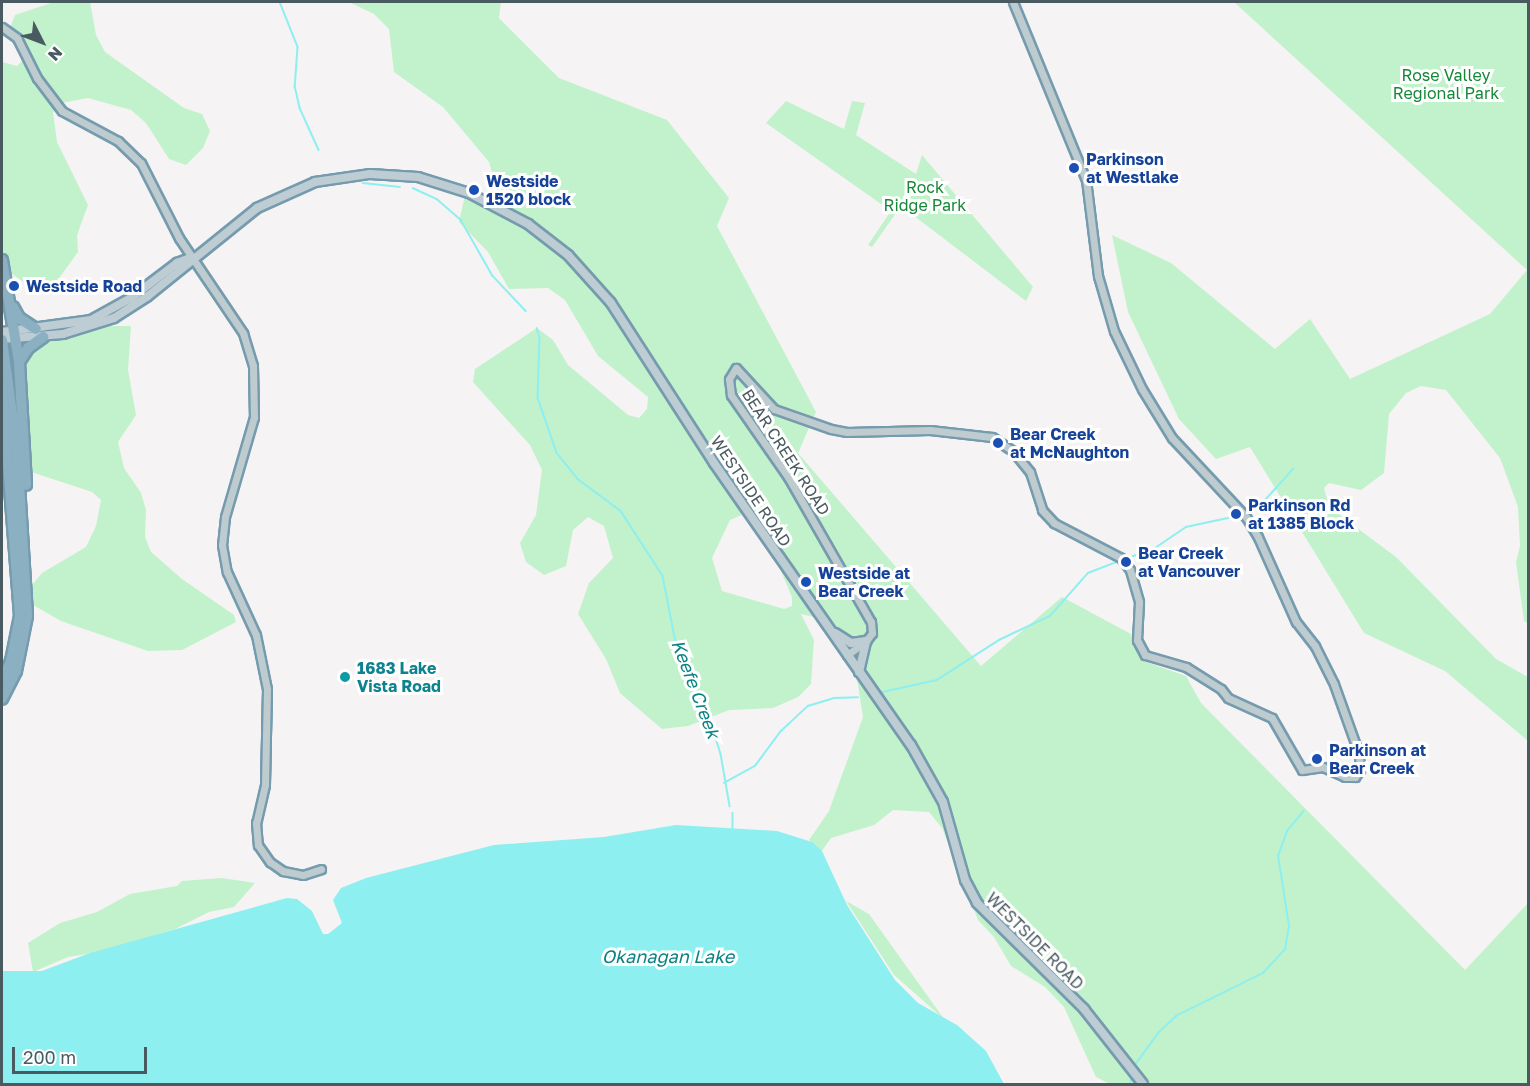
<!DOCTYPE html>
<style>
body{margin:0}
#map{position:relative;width:1530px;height:1086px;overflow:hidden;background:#f5f3f3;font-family:"Golos Text",sans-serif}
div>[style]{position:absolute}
.green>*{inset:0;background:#c2f2cb}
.water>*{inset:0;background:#8eeff0}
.stream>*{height:1.5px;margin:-0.75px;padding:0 0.75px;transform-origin:0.75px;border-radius:0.75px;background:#8eeff0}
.roads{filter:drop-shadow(2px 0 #759bae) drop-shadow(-2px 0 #759bae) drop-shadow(0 2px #759bae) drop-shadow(0 -2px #759bae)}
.tertiary>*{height:7px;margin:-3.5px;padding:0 3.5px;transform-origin:3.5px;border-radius:3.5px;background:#becbcf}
.secondary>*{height:8px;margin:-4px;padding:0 4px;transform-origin:4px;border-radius:4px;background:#becdd4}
.motorway>*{height:10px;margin:-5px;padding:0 5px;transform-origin:5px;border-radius:5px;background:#8ab0c2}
.dots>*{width:16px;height:16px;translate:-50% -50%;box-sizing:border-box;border:3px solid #fff;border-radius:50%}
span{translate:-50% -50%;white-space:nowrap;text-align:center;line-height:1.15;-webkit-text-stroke:6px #fff;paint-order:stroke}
.park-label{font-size:16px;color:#158838}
.transit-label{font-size:16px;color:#164399;font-weight:700}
.left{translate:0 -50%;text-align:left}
.street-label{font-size:16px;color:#495b61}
.culture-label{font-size:16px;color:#0d838f;font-weight:700}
.water-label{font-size:18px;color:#0b8384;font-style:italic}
.frame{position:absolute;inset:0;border:3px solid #495b61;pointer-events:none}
.north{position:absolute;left:12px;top:12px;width:60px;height:60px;-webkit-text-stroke:4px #fff;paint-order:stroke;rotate:132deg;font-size:16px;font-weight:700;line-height:24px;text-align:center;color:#495b61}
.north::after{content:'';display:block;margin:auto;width:21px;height:27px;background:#495b61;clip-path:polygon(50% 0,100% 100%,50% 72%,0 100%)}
.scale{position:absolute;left:12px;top:1047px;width:135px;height:27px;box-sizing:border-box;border:3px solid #495b61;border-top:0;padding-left:8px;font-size:18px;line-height:21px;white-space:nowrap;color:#495b61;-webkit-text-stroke:4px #fff;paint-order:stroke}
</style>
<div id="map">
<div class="green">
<div style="clip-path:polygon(54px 2px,90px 2px,96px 35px,105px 52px,184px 108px,202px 114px,210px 131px,203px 148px,186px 165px,169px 159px,146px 123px,131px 110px,88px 98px,62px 103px,53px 112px,57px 142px,88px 205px,77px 235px,78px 252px,54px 285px,38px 292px,2px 267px,2px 62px,17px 66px,29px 54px,25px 42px,10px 28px,15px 15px)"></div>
<div style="clip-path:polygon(evenodd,349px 2px,501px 2px,499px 18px,559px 78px,667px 120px,729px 198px,717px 226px,816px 412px,798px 453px,981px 666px,1062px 597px,1131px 634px,1143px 661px,1186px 676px,1201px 703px,1465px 970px,1528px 903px,1528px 1084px,1110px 1084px,1096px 1077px,1064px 1007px,1045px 987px,1011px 966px,994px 937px,978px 920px,942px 828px,929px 812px,893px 810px,874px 825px,831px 838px,821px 852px,809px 840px,829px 811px,863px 717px,854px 660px,845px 643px,814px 617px,801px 614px,814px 640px,811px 684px,798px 697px,773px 708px,729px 710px,688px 726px,662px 729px,620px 693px,606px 659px,578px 614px,589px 583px,613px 558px,604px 526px,588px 517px,573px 530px,566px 566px,544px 575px,526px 562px,520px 543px,536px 515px,542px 470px,530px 445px,473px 382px,475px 369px,537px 328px,553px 340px,568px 365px,628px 415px,639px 418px,647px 409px,648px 397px,598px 356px,565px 300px,548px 288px,509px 289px,488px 252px,459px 222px,466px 191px,502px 208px,489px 162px,443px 107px,394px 72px,389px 29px,374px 14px,349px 2px,746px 513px,761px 524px,792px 597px,792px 606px,784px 609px,722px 591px,712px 558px,730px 520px,746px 513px)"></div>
<div style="clip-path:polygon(1234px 2px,1528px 2px,1528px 623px,1524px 621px,1516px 562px,1520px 546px,1518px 507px,1500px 458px,1446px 390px,1421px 386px,1406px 393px,1389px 414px,1384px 473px,1361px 490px,1329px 483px,1324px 488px,1329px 507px,1396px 557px,1496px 659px,1528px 677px,1528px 741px,1445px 671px,1364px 633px,1250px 447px,1216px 459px,1179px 419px,1128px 312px,1112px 235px,1171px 263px,1275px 349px,1310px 319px,1350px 379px,1490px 314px,1527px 270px)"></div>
<div style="clip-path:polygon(786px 101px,844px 129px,852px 101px,865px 103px,856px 135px,916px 174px,922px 155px,1033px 287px,1026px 301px,901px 206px,872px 247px,868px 245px,891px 211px,766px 123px)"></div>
<div style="clip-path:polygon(65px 326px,131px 326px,128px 370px,136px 415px,118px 442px,124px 468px,141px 493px,146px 510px,145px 537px,151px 552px,182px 579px,234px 615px,236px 622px,182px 650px,148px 651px,61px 621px,28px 602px,27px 591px,42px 573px,86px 547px,96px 526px,101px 500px,92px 492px,7px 464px,3px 370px,33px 341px)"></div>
<div style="clip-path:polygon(222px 878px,255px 883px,234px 907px,209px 912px,175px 929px,99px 952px,68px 957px,33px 972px,28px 943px,60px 923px,97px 912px,130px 894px,177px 886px,182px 881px)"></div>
<div style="clip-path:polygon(846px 901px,869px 914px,944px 1019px,894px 975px)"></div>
</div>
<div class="water">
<div style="clip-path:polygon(676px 825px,777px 831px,812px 842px,822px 851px,847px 905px,895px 980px,918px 1003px,957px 1025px,986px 1051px,1004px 1084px,2px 1084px,2px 971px,42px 971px,90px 953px,287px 898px,297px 899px,312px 911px,323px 934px,328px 934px,342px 923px,333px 900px,341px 888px,366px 878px,494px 845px,604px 837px)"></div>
</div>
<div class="stream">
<div style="left:280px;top:2px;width:48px;rotate:68.2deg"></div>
<div style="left:298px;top:47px;width:39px;rotate:94deg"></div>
<div style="left:295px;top:86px;width:23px;rotate:77deg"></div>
<div style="left:300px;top:108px;width:46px;rotate:65.7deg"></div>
<div style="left:363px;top:183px;width:37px;rotate:6deg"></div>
<div style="left:413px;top:188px;width:26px;rotate:25deg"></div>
<div style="left:437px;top:199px;width:32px;rotate:41deg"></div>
<div style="left:461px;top:220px;width:64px;rotate:60.3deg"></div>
<div style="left:493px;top:276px;width:48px;rotate:46.7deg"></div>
<div style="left:537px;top:328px;width:10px;rotate:73deg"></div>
<div style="left:540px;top:338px;width:60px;rotate:91.9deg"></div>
<div style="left:538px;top:398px;width:58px;rotate:70.9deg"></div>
<div style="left:557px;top:453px;width:33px;rotate:51deg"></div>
<div style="left:578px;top:479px;width:54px;rotate:36.7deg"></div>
<div style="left:621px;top:511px;width:77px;rotate:57.1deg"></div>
<div style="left:663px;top:576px;width:63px;rotate:79deg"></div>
<div style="left:675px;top:638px;width:76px;rotate:65.8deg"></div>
<div style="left:706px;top:707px;width:49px;rotate:72.3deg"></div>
<div style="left:721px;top:754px;width:53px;rotate:80.2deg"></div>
<div style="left:1246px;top:514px;width:26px;rotate:-37deg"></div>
<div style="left:1267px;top:498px;width:39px;rotate:-48deg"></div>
<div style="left:1125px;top:559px;width:32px;rotate:-20deg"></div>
<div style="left:1155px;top:548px;width:37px;rotate:-34deg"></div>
<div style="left:1186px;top:527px;width:57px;rotate:-12.1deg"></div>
<div style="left:878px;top:693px;width:60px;rotate:-12.4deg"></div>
<div style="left:937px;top:680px;width:74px;rotate:-32.8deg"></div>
<div style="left:999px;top:640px;width:56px;rotate:-25.2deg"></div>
<div style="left:1050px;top:616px;width:57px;rotate:-48.5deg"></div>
<div style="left:1088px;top:573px;width:34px;rotate:-21deg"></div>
<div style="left:724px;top:783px;width:35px;rotate:-29deg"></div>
<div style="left:755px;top:766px;width:44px;rotate:-53.4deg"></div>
<div style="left:781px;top:731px;width:37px;rotate:-43deg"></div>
<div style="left:808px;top:706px;width:27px;rotate:-17deg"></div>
<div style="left:834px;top:698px;width:24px;rotate:-2deg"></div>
<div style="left:733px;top:813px;width:16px;rotate:90deg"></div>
<div style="left:1135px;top:1065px;width:41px;rotate:-54deg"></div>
<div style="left:1159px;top:1032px;width:23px;rotate:-43deg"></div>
<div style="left:1176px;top:1016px;width:97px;rotate:-26.3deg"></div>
<div style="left:1263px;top:973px;width:33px;rotate:-47deg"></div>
<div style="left:1285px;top:949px;width:23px;rotate:-80deg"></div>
<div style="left:1289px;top:926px;width:71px;rotate:-98.9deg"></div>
<div style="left:1278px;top:856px;width:27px;rotate:-70deg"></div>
<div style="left:1287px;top:831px;width:26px;rotate:-50deg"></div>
<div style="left:1130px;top:1084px;width:9px;rotate:-77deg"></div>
</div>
<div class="roads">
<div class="tertiary">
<div style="left:2px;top:27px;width:19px;rotate:36deg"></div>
<div style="left:17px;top:38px;width:45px;rotate:63.4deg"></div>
<div style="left:37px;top:78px;width:41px;rotate:52.9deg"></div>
<div style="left:62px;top:111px;width:64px;rotate:28.2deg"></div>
<div style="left:118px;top:141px;width:32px;rotate:44deg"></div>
<div style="left:141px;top:163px;width:84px;rotate:63.1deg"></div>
<div style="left:179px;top:238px;width:115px;rotate:56deg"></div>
<div style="left:243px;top:333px;width:34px;rotate:73deg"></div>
<div style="left:253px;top:366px;width:51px;rotate:88.9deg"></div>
<div style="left:254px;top:417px;width:104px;rotate:106.2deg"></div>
<div style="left:225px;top:517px;width:28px;rotate:96deg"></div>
<div style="left:222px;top:545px;width:27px;rotate:80deg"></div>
<div style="left:227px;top:572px;width:69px;rotate:65.3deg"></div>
<div style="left:256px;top:635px;width:55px;rotate:78.5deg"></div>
<div style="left:267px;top:689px;width:96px;rotate:91.2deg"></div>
<div style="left:265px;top:785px;width:39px;rotate:103deg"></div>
<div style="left:256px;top:823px;width:22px;rotate:85deg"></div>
<div style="left:258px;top:845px;width:21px;rotate:55deg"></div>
<div style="left:270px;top:862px;width:16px;rotate:35deg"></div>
<div style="left:283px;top:871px;width:20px;rotate:11deg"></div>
<div style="left:303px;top:875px;width:19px;rotate:-18deg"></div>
<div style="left:847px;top:655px;width:24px;rotate:-36deg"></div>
<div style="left:866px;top:641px;width:10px;rotate:-53deg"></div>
<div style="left:872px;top:633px;width:11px;rotate:-95deg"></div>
<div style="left:871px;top:622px;width:167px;rotate:-119.8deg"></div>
<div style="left:788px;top:477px;width:100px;rotate:-124.8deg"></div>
<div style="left:731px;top:395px;width:16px;rotate:-97deg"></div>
<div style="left:729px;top:379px;width:13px;rotate:-58deg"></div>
<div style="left:736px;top:368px;width:56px;rotate:47.2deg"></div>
<div style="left:774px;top:409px;width:60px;rotate:19.3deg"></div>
<div style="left:831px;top:429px;width:16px;rotate:11deg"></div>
<div style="left:847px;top:432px;width:83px;rotate:-1.4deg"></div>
<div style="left:930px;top:430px;width:62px;rotate:6.4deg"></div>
<div style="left:992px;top:437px;width:25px;rotate:34deg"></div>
<div style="left:1013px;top:451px;width:27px;rotate:51deg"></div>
<div style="left:1030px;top:472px;width:40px;rotate:72deg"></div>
<div style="left:1042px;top:510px;width:18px;rotate:47deg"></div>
<div style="left:1054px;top:523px;width:76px;rotate:27.6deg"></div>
<div style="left:1121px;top:558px;width:15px;rotate:53deg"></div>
<div style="left:1130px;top:570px;width:33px;rotate:74deg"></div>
<div style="left:1139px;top:602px;width:38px;rotate:93deg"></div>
<div style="left:1137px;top:640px;width:17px;rotate:62deg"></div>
<div style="left:1145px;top:655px;width:43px;rotate:16.3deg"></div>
<div style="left:1186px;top:667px;width:41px;rotate:32.2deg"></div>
<div style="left:1221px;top:689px;width:11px;rotate:52deg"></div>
<div style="left:1228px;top:698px;width:48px;rotate:24.4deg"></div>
<div style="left:1272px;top:718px;width:60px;rotate:60deg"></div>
<div style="left:1302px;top:770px;width:21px;rotate:-8deg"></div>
<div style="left:1323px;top:767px;width:24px;rotate:24deg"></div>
<div style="left:1345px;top:777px;width:10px"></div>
<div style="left:1355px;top:777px;width:9px;rotate:-54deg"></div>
<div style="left:1360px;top:770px;width:16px;rotate:-94deg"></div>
<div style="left:1359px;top:754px;width:74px;rotate:-109.7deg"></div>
<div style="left:1334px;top:684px;width:42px;rotate:-116.6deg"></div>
<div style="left:1315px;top:646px;width:31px;rotate:-128deg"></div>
<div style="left:1296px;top:622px;width:93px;rotate:-114.1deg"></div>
<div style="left:1258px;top:537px;width:23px;rotate:-121deg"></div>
<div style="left:1246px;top:517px;width:108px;rotate:-133.1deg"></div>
<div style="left:1172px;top:438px;width:57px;rotate:-121.5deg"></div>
<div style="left:1142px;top:389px;width:64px;rotate:-115.8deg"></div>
<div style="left:1114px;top:331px;width:57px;rotate:-106.2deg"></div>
<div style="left:1098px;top:276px;width:97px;rotate:-97.1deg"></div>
<div style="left:1086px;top:180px;width:192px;rotate:-112.3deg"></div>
</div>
<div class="secondary">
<div style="left:2px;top:332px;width:90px;rotate:-7.7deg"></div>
<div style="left:91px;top:320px;width:46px;rotate:-28.8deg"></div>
<div style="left:131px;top:298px;width:58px;rotate:-37.3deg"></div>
<div style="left:177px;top:263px;width:14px;rotate:-21deg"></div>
<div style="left:2px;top:339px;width:61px;rotate:-4.7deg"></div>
<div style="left:63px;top:334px;width:53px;rotate:-17.4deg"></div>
<div style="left:114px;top:318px;width:40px;rotate:-32.9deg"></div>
<div style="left:148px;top:296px;width:140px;rotate:-38.9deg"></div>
<div style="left:257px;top:208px;width:64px;rotate:-24.1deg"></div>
<div style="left:315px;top:182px;width:56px;rotate:-8.3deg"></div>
<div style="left:370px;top:174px;width:48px;rotate:3.6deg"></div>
<div style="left:418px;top:177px;width:53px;rotate:17.4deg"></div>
<div style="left:469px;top:193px;width:67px;rotate:27.7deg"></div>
<div style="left:528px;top:224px;width:51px;rotate:37.8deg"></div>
<div style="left:568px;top:255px;width:64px;rotate:48.1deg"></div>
<div style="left:611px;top:303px;width:190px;rotate:57.2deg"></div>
<div style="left:714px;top:463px;width:344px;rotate:55.1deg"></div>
<div style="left:911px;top:745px;width:65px;rotate:60.7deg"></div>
<div style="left:943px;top:802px;width:81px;rotate:74.2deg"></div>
<div style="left:965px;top:880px;width:26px;rotate:62deg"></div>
<div style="left:977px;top:903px;width:151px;rotate:44.7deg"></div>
<div style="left:1084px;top:1009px;width:95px;rotate:51.8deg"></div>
<div style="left:835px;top:633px;width:19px;rotate:32deg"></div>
<div style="left:851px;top:643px;width:15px;rotate:-8deg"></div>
<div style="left:859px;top:672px;width:32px;rotate:-77deg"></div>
</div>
<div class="motorway">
<div style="left:2px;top:260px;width:103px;rotate:80.5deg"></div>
<div style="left:19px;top:362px;width:123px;rotate:86.7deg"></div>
<div style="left:13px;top:307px;width:13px;rotate:61deg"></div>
<div style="left:19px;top:318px;width:20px;rotate:33deg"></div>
<div style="left:2px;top:340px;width:112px;rotate:82.3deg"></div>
<div style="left:17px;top:451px;width:165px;rotate:86.5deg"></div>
<div style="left:27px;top:616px;width:56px;rotate:101.3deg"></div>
<div style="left:16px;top:671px;width:31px;rotate:117deg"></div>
<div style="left:19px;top:362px;width:17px;rotate:-57deg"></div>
<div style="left:28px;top:348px;width:19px;rotate:-36deg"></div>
<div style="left:2px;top:387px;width:230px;rotate:85.5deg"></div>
<div style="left:20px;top:616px;width:46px;rotate:101.3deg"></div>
<div style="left:11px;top:661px;width:23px;rotate:113deg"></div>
</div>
</div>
<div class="dots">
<div style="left:1074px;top:168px;background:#1a4fb4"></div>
<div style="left:474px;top:190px;background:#1a4fb4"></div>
<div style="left:14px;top:286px;background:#1a4fb4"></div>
<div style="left:998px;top:443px;background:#1a4fb4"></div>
<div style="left:1236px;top:514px;background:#1a4fb4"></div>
<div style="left:1126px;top:562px;background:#1a4fb4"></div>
<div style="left:806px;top:582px;background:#1a4fb4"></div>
<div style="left:345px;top:677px;background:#0f9aa8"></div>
<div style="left:1317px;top:759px;background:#1a4fb4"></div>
</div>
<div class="park-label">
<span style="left:1446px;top:84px">Rose Valley<br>Regional Park</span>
<span style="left:925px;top:196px">Rock<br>Ridge Park</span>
</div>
<div class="transit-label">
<span class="left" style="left:1086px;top:168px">Parkinson<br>at Westlake</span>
<span class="left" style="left:486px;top:190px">Westside<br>1520 block</span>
<span class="left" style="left:26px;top:286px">Westside Road</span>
<span class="left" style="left:1010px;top:443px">Bear Creek<br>at McNaughton</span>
<span class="left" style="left:1248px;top:514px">Parkinson Rd<br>at 1385 Block</span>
<span class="left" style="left:1138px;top:562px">Bear Creek<br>at Vancouver</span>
<span class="left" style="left:818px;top:582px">Westside at<br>Bear Creek</span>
<span class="left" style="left:1329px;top:759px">Parkinson at<br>Bear Creek</span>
</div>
<div class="street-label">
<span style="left:786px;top:452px;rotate:57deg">BEAR CREEK ROAD</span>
<span style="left:751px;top:491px;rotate:56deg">WESTSIDE ROAD</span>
<span style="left:1035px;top:941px;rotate:45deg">WESTSIDE ROAD</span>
</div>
<div class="culture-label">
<span class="left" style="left:357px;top:677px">1683 Lake<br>Vista Road</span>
</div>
<div class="water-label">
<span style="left:696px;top:689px;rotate:69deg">Keefe Creek</span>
<span style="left:668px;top:956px">Okanagan Lake</span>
</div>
<div class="frame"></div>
<div class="north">N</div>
<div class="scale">200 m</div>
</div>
